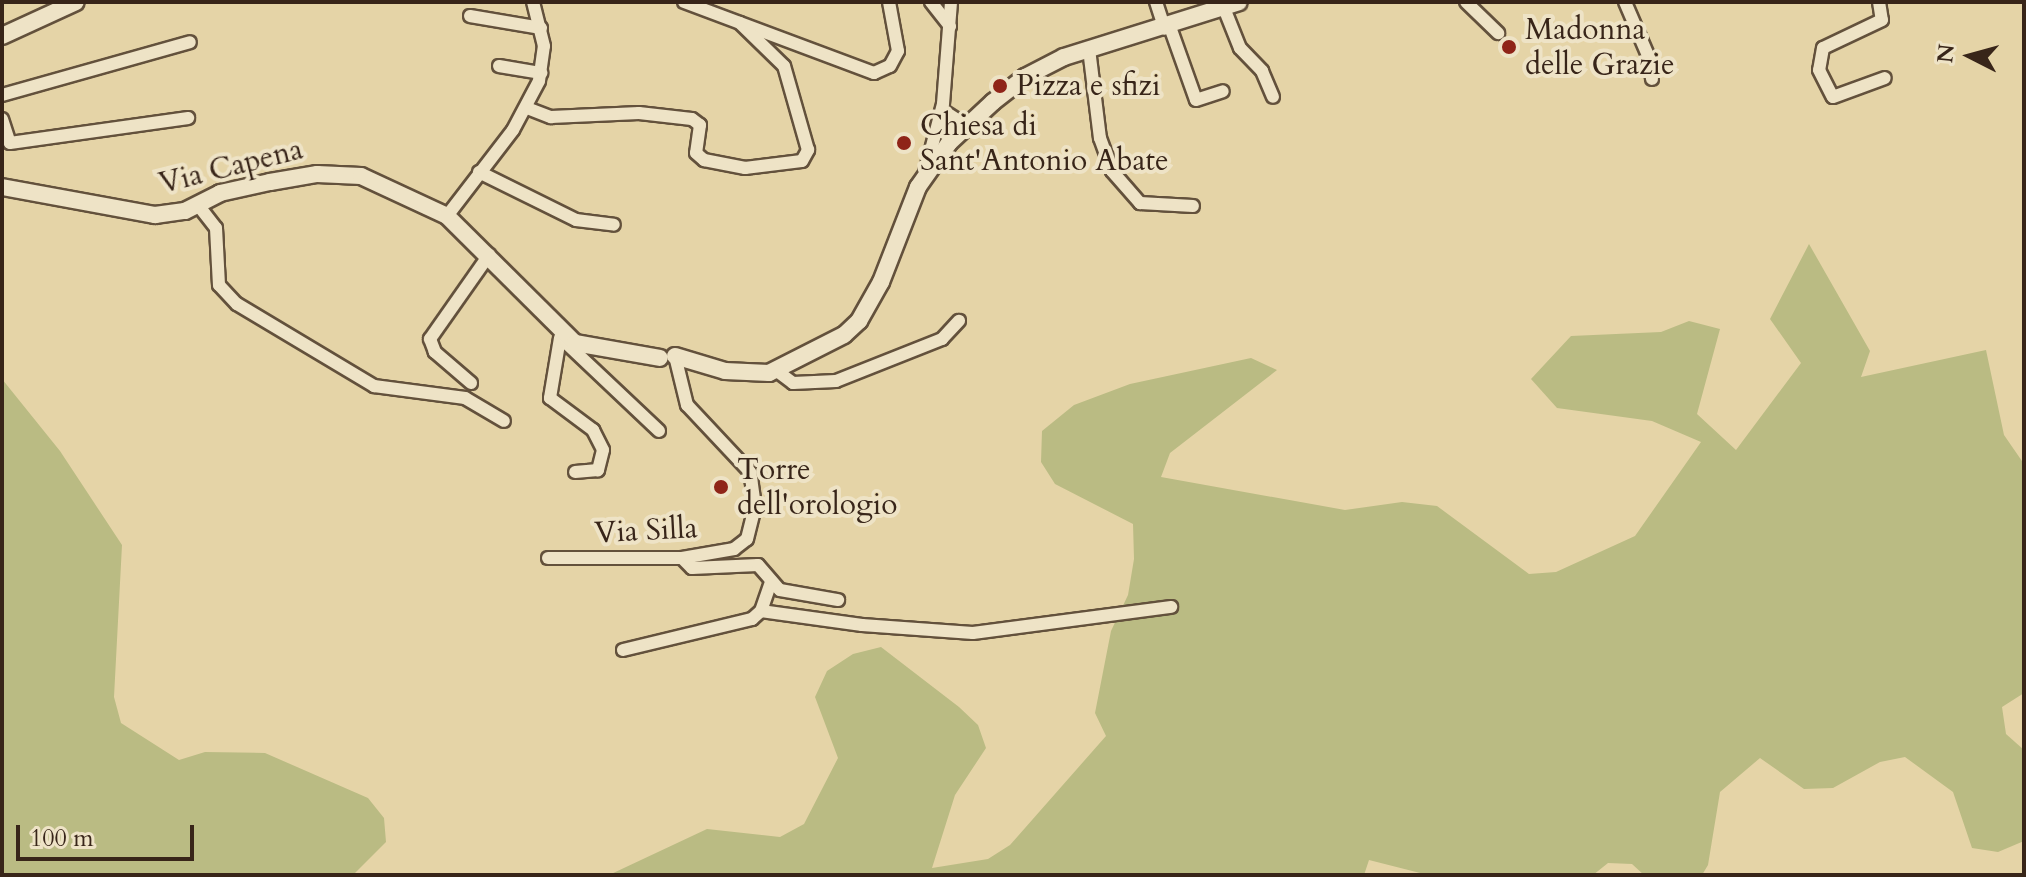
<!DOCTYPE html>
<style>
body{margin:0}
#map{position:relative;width:2026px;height:877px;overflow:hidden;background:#e5d4a7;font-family:Cardo,serif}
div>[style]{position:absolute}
.green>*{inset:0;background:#babb83}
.roads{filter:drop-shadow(2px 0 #63513c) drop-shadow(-2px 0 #63513c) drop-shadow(0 2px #63513c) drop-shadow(0 -2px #63513c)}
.minor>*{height:12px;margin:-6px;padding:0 6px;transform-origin:6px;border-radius:6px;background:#eee3c6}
.secondary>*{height:16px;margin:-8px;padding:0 8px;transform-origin:8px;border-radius:8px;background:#eee3c6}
.dots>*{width:22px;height:22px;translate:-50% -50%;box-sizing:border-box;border:4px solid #eee3c6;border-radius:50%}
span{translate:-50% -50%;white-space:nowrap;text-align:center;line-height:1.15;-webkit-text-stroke:8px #eee3c6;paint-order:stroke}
.poi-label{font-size:30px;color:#382519}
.left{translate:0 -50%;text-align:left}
.street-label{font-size:30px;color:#382519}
.frame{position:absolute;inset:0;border:4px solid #382519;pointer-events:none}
.north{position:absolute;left:1930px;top:16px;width:80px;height:80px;-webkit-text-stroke:6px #eee3c6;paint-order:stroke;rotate:276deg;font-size:22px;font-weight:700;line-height:32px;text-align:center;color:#382519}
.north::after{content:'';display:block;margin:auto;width:28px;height:36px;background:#382519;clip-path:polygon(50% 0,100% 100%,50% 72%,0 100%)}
.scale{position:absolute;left:16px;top:825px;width:178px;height:36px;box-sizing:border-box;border:4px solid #382519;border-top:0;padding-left:10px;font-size:24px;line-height:28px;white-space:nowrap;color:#382519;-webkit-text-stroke:6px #eee3c6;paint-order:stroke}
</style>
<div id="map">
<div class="green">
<div style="clip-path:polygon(1809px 244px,1870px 351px,1861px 377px,1986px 350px,2004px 435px,2024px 464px,2024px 693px,2002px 707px,2006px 734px,2024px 750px,2024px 841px,1998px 852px,1972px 848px,1953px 792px,1905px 757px,1880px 762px,1833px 788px,1804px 789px,1760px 758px,1720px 792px,1708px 865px,1702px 875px,1644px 875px,1632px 864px,1608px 863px,1593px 875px,1428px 875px,1369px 860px,1364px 875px,609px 875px,707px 829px,780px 837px,804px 824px,838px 758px,815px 697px,827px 671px,853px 654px,881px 647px,959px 707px,978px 725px,986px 748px,955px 795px,932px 868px,988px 859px,1010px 845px,1106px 736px,1095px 713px,1111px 631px,1128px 595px,1134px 559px,1133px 524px,1055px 484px,1041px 462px,1042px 431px,1074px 405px,1130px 384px,1251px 358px,1277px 370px,1170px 453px,1161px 477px,1345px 510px,1402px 502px,1437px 506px,1529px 574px,1556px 572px,1635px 536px,1701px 442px,1652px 421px,1557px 408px,1531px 379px,1571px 336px,1661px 332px,1689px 321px,1720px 329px,1697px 414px,1736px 450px,1801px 363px,1770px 319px)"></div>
<div style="clip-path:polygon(2px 379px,60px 451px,122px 545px,114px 697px,121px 723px,179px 760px,205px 752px,265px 753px,368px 798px,384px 818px,386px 842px,353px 875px,2px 875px)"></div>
</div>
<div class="roads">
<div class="minor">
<div style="left:684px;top:2px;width:203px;rotate:20.5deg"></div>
<div style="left:874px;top:73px;width:17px;rotate:-24deg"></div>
<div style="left:890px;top:66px;width:17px;rotate:-62deg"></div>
<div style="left:898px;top:51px;width:50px;rotate:-100.4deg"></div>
<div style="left:931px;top:2px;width:31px;rotate:52deg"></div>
<div style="left:1156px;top:2px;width:28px;rotate:72deg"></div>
<div style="left:1466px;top:2px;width:45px;rotate:44.1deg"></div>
<div style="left:1625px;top:2px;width:63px;rotate:66.7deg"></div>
<div style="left:1650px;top:60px;width:19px;rotate:84deg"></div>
<div style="left:1879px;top:2px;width:18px;rotate:81deg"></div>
<div style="left:1882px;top:20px;width:65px;rotate:154.6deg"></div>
<div style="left:1823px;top:48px;width:22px;rotate:100deg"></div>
<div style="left:1819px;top:70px;width:30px;rotate:63deg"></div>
<div style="left:1833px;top:97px;width:55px;rotate:-20.1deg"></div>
<div style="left:1224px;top:8px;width:43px;rotate:68.2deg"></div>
<div style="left:1240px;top:48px;width:32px;rotate:46deg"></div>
<div style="left:1262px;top:71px;width:28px;rotate:67deg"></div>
<div style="left:470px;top:16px;width:72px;rotate:9.6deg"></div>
<div style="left:1170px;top:27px;width:77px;rotate:70.4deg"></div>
<div style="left:1196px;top:100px;width:28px;rotate:-18deg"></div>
<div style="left:1089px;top:49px;width:90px;rotate:83deg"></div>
<div style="left:1100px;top:138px;width:35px;rotate:70deg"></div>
<div style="left:1112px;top:171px;width:43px;rotate:48.8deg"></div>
<div style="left:1140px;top:203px;width:53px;rotate:3.2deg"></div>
<div style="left:499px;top:66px;width:43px;rotate:9.5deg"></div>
<div style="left:2px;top:95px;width:195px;rotate:-15.7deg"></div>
<div style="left:527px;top:108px;width:26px;rotate:21deg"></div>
<div style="left:551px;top:117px;width:88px;rotate:-2.6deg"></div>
<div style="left:639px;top:113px;width:53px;rotate:6.5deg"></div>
<div style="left:692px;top:119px;width:10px;rotate:37deg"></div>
<div style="left:700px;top:125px;width:28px;rotate:98deg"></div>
<div style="left:696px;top:153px;width:11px;rotate:41deg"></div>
<div style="left:704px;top:160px;width:42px;rotate:11deg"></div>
<div style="left:745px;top:168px;width:57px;rotate:-7deg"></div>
<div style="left:802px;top:161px;width:13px;rotate:-61deg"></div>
<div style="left:808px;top:150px;width:87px;rotate:-105.9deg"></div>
<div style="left:784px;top:66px;width:62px;rotate:-135.7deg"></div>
<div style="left:942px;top:110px;width:30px;rotate:33deg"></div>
<div style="left:2px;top:119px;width:25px;rotate:72deg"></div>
<div style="left:10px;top:143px;width:180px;rotate:-8deg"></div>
<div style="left:479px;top:172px;width:108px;rotate:26.3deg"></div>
<div style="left:576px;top:220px;width:38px;rotate:7deg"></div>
<div style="left:925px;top:173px;width:71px;rotate:-75.4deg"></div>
<div style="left:943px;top:104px;width:102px;rotate:-85.5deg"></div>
<div style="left:198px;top:205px;width:29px;rotate:52deg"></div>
<div style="left:216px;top:228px;width:57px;rotate:87deg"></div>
<div style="left:219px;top:285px;width:26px;rotate:47deg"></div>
<div style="left:237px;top:304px;width:160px;rotate:30.9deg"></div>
<div style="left:374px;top:386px;width:92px;rotate:7.5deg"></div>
<div style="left:465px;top:398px;width:45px;rotate:30.5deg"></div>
<div style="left:447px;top:216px;width:108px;rotate:-52.5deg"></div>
<div style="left:513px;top:130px;width:55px;rotate:-62deg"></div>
<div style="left:539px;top:81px;width:35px;rotate:-82deg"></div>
<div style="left:544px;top:46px;width:45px;rotate:-104deg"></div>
<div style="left:560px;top:338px;width:61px;rotate:99.5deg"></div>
<div style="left:550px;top:398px;width:54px;rotate:36.7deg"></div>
<div style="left:593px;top:430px;width:22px;rotate:63deg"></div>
<div style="left:603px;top:450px;width:21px;rotate:104deg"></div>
<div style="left:598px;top:470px;width:23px;rotate:175deg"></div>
<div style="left:566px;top:343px;width:128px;rotate:43.4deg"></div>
<div style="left:777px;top:371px;width:20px;rotate:37deg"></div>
<div style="left:793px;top:383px;width:43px;rotate:-2.7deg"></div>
<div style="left:836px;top:381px;width:114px;rotate:-21.6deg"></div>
<div style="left:942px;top:339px;width:25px;rotate:-47deg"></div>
<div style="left:471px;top:383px;width:48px;rotate:-139.3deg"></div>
<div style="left:435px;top:352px;width:14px;rotate:-111deg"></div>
<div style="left:430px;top:339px;width:103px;rotate:-54.9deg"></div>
<div style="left:548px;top:558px;width:134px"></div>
<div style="left:682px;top:558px;width:53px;rotate:-9.8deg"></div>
<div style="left:734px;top:549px;width:16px;rotate:-38deg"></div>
<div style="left:747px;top:539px;width:34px;rotate:-76deg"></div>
<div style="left:755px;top:506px;width:34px;rotate:-98deg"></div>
<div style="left:750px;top:472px;width:92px;rotate:-133.2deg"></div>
<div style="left:687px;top:405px;width:50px;rotate:-103.8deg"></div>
<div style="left:682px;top:558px;width:14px;rotate:45deg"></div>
<div style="left:692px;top:568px;width:66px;rotate:-2.6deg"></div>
<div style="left:758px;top:565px;width:33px;rotate:49deg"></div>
<div style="left:780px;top:590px;width:59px;rotate:9.8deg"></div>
<div style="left:761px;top:611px;width:102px;rotate:7.9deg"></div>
<div style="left:862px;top:625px;width:111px;rotate:4.1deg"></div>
<div style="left:973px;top:633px;width:200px;rotate:-7.5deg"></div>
<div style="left:623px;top:650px;width:133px;rotate:-13.5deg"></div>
<div style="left:752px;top:619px;width:12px;rotate:-42deg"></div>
<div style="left:761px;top:611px;width:31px;rotate:-71deg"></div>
</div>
<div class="secondary">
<div style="left:2px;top:36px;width:81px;rotate:-24.7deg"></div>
<div style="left:2px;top:187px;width:156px;rotate:10.4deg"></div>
<div style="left:155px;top:215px;width:30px;rotate:-8deg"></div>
<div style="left:185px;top:211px;width:39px;rotate:-27deg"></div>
<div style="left:220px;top:193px;width:51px;rotate:-12.4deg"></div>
<div style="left:270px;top:182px;width:48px;rotate:-9.7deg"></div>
<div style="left:317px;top:174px;width:44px;rotate:2.6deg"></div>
<div style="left:361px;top:176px;width:95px;rotate:24.9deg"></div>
<div style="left:447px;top:216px;width:180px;rotate:44.8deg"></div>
<div style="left:575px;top:343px;width:86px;rotate:10deg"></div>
<div style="left:675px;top:356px;width:52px;rotate:16.7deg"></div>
<div style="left:725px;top:371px;width:44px;rotate:2.6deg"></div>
<div style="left:769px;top:373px;width:84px;rotate:-26.9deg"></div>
<div style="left:844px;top:335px;width:21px;rotate:-43deg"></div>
<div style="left:859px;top:321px;width:45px;rotate:-60.6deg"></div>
<div style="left:881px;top:282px;width:102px;rotate:-68.7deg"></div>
<div style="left:918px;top:187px;width:54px;rotate:-54.8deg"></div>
<div style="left:949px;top:143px;width:60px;rotate:-43deg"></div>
<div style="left:993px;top:102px;width:41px;rotate:-38deg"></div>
<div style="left:1025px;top:77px;width:44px;rotate:-27.1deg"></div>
<div style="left:1064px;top:57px;width:183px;rotate:-17.4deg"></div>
</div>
</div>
<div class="dots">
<div style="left:1509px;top:47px;background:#8f2418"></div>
<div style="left:1000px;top:86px;background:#8f2418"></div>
<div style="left:904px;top:143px;background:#8f2418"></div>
<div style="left:721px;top:487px;background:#8f2418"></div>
</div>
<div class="poi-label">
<span class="left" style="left:1525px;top:47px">Madonna<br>delle Grazie</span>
<span class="left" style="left:1016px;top:86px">Pizza e sfizi</span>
<span class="left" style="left:920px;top:143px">Chiesa di<br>Sant'Antonio Abate</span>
<span class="left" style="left:737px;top:487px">Torre<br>dell'orologio</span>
</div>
<div class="street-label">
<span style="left:231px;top:167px;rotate:-14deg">Via Capena</span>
<span style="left:646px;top:531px;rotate:-3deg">Via Silla</span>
</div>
<div class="frame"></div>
<div class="north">N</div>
<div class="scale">100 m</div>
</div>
